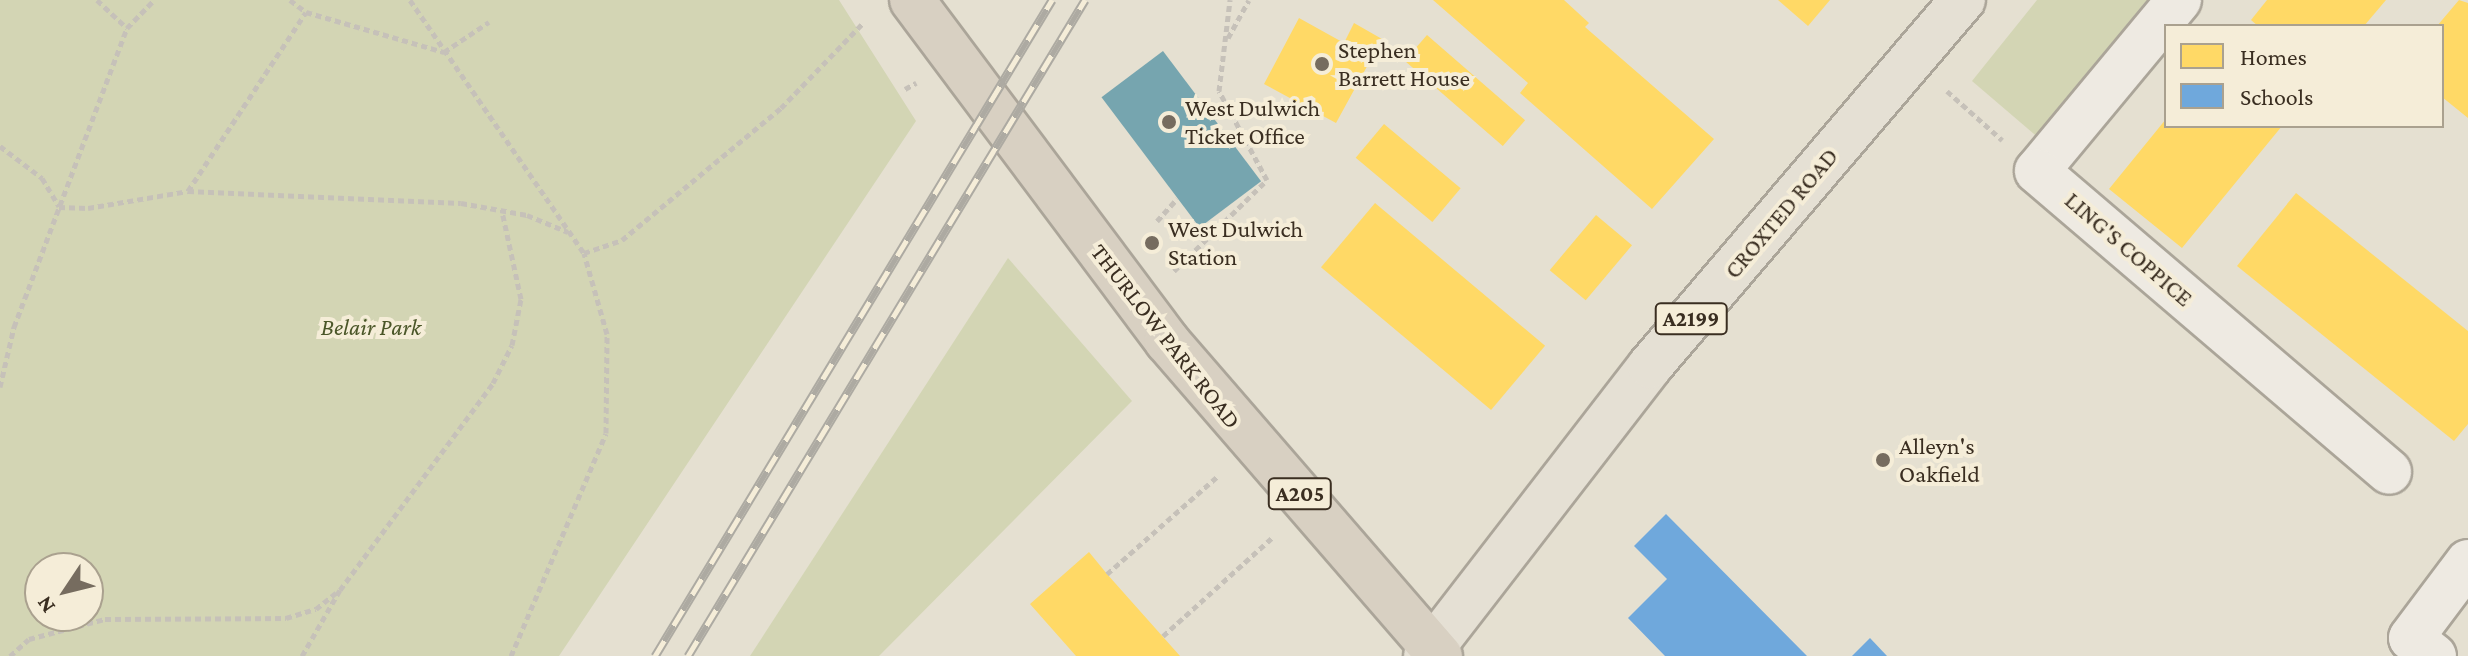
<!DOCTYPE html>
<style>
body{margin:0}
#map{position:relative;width:2468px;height:656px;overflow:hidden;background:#e5e0d1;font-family:"Crimson Pro",serif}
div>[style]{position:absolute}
.green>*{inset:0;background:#d3d5b4}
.homes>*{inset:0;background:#ffd966;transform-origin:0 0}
.schools>*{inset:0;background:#6fa8dc}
.public>*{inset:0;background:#76a5af;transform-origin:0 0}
.path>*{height:5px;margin-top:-2.5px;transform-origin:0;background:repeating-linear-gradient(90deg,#c6c1b9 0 6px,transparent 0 10px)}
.roads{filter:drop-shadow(2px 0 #aba599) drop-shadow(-2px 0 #aba599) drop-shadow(0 2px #aba599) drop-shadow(0 -2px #aba599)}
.minor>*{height:44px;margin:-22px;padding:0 22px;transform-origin:22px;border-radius:22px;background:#eeeae2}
.major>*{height:44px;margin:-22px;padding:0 22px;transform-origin:22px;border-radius:22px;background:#e5e0d4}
.highway>*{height:44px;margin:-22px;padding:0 22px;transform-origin:22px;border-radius:22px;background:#d8d0c2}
.rail>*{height:9px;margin-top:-4.5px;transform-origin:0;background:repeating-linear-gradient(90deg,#f5edd8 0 18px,#adaaa2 0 36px);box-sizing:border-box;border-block:2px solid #adaaa2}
.dots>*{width:22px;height:22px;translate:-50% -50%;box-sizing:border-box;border:4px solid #f5edd8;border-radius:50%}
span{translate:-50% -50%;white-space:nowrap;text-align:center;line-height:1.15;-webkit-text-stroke:8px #f5edd8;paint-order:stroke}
.shield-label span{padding:2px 6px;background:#f5edd8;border:2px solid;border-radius:6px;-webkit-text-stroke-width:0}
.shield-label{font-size:22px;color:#3a2e21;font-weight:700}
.poi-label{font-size:24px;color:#3a2e21}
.left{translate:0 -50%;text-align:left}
.street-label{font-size:24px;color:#3a2e21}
.park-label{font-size:24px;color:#4a5628;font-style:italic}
.legend{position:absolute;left:2164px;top:24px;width:280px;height:104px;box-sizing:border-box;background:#f5edd8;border:2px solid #aaa18f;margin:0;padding:10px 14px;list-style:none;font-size:24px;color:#3a2e21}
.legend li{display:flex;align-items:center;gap:16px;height:40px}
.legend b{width:40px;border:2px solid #aaa18f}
.north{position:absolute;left:24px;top:552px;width:80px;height:80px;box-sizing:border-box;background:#f5edd8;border:2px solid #aaa18f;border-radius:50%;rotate:235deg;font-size:22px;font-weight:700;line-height:32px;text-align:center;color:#3a2e21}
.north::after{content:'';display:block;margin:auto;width:28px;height:36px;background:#766c5f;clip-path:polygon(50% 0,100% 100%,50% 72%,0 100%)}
</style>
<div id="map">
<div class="green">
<div style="clip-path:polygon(evenodd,0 0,839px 0,916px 121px,559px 656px,0 656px,0 0,40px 568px,88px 568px,88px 616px,40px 616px,40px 568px)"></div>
<div style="clip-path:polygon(2037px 0,2155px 0,2040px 139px,1972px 81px)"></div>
<div style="clip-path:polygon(1008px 258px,1132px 401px,879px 656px,750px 656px)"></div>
</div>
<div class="homes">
<div style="clip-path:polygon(1433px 0,1564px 0,1589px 23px,1585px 27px,1714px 139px,1652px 209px,1520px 93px,1528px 83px)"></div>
<div style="clip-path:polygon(1778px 0,1830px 0,1808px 26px)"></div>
<div style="clip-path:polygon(2267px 0,2386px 0,2364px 26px,2258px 26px,2251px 20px)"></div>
<div style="clip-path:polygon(2459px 0,2468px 3px,2468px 118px,2442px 97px,2442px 26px,2437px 26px)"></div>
<div style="clip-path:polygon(1299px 18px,1344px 43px,1354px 23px,1382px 39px,1336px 123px,1264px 84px)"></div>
<div style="left:1427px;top:35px;width:130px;height:34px;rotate:41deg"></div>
<div style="clip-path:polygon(2166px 119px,2166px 126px,2282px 126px,2182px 248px,2109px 189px)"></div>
<div style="left:1384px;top:124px;width:100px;height:44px;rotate:40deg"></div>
<div style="clip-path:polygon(2296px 193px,2468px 331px,2468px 424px,2454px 441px,2237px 266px)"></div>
<div style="left:1375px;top:203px;width:222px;height:84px;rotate:40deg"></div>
<div style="left:1596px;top:215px;width:47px;height:72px;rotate:40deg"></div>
<div style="clip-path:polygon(1089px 552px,1107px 574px,1180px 656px,1076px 656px,1030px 604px)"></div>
</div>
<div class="schools">
<div style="clip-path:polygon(1666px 514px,1807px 656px,1665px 656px,1628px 618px,1667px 579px,1634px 546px)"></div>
<div style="clip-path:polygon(1870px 638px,1887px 656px,1852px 656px)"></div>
</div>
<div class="public">
<div style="left:1163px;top:51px;width:163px;height:77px;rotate:53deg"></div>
</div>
<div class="path">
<div style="left:97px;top:0;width:41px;rotate:43deg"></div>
<div style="left:290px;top:0;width:20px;rotate:37deg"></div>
<div style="left:306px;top:12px;width:144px;rotate:16.2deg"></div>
<div style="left:444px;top:52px;width:54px;rotate:-33.7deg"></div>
<div style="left:410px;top:0;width:307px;rotate:55.5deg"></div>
<div style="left:584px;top:253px;width:40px;rotate:-18.9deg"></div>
<div style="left:622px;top:240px;width:207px;rotate:-39.7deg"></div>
<div style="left:781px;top:108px;width:117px;rotate:-46deg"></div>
<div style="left:1228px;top:38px;width:43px;rotate:-61.1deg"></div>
<div style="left:905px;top:89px;width:13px;rotate:-29deg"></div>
<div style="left:1947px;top:91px;width:74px;rotate:41.7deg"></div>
<div style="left:0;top:146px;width:53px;rotate:37.3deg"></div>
<div style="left:42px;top:178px;width:33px;rotate:59deg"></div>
<div style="left:188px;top:191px;width:273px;rotate:2.5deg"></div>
<div style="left:461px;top:203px;width:67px;rotate:10.3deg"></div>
<div style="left:527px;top:215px;width:44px;rotate:22.5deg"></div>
<div style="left:59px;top:207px;width:29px;rotate:2deg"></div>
<div style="left:88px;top:208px;width:101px;rotate:-9.6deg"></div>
<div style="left:188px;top:191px;width:214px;rotate:-56.6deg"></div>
<div style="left:1157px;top:221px;width:30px;rotate:-48deg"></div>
<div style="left:1174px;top:271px;width:130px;rotate:-44.4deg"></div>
<div style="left:1267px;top:180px;width:101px;rotate:-118.3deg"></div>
<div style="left:1219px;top:91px;width:92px;rotate:-83.1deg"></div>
<div style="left:0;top:387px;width:62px;rotate:-76.9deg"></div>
<div style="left:14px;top:327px;width:320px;rotate:-69.3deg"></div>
<div style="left:127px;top:28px;width:39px;rotate:-46deg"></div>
<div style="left:1107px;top:574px;width:149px;rotate:-41.5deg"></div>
<div style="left:1163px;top:636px;width:148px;rotate:-42deg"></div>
<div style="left:10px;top:656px;width:25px;rotate:-42deg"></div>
<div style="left:29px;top:639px;width:79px;rotate:-14.7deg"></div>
<div style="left:105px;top:619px;width:181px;rotate:-0.3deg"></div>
<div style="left:286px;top:618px;width:31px;rotate:-17deg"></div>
<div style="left:316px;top:609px;width:26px;rotate:-39deg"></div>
<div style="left:302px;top:656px;width:76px;rotate:-60.1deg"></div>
<div style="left:340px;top:590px;width:257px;rotate:-53.5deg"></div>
<div style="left:493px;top:383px;width:42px;rotate:-63.4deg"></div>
<div style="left:512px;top:345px;width:47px;rotate:-78.9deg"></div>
<div style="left:521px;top:299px;width:90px;rotate:-102.2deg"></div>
<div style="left:511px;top:656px;width:242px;rotate:-66.9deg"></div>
<div style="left:606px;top:433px;width:99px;rotate:-89.4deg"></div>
<div style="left:607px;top:334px;width:84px;rotate:-105.9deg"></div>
</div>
<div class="roads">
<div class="minor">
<div style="left:2179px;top:0;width:222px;rotate:129.7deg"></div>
<div style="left:2037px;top:171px;width:463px;rotate:40.5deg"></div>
<div style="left:2434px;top:656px;width:29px;rotate:-142deg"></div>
<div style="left:2411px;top:638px;width:95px;rotate:-53.1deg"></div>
</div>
<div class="major">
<div style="left:1426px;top:656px;width:366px;rotate:-52.3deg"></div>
<div style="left:1650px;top:366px;width:482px;rotate:-49.5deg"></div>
</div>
<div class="highway">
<div style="left:912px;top:0;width:426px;rotate:53.2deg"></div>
<div style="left:1167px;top:341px;width:417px;rotate:49.1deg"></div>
</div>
</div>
<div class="rail">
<div style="left:655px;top:656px;width:767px;rotate:-58.82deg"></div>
<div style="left:688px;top:656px;width:767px;rotate:-58.82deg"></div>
</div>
<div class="dots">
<div style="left:1322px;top:64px;background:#766c5f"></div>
<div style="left:1169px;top:122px;background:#766c5f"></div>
<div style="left:1152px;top:243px;background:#766c5f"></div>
<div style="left:1883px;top:460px;background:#766c5f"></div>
</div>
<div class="shield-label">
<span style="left:1691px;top:319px">A2199</span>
<span style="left:1300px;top:494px">A205</span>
</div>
<div class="poi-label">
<span class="left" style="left:1338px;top:64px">Stephen<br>Barrett House</span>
<span class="left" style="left:1185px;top:122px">West Dulwich<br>Ticket Office</span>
<span class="left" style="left:1168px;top:243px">West Dulwich<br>Station</span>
<span class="left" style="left:1899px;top:460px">Alleyn's<br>Oakfield</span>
</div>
<div class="street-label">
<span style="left:1781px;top:213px;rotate:-50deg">CROXTED ROAD</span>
<span style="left:2129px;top:249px;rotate:41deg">LING'S COPPICE</span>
<span style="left:1166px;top:336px;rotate:52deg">THURLOW PARK ROAD</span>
</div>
<div class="park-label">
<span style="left:371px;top:327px">Belair Park</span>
</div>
<ul class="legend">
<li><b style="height:22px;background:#ffd966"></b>Homes</li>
<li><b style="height:22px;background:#6fa8dc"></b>Schools</li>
</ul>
<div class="north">N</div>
</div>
